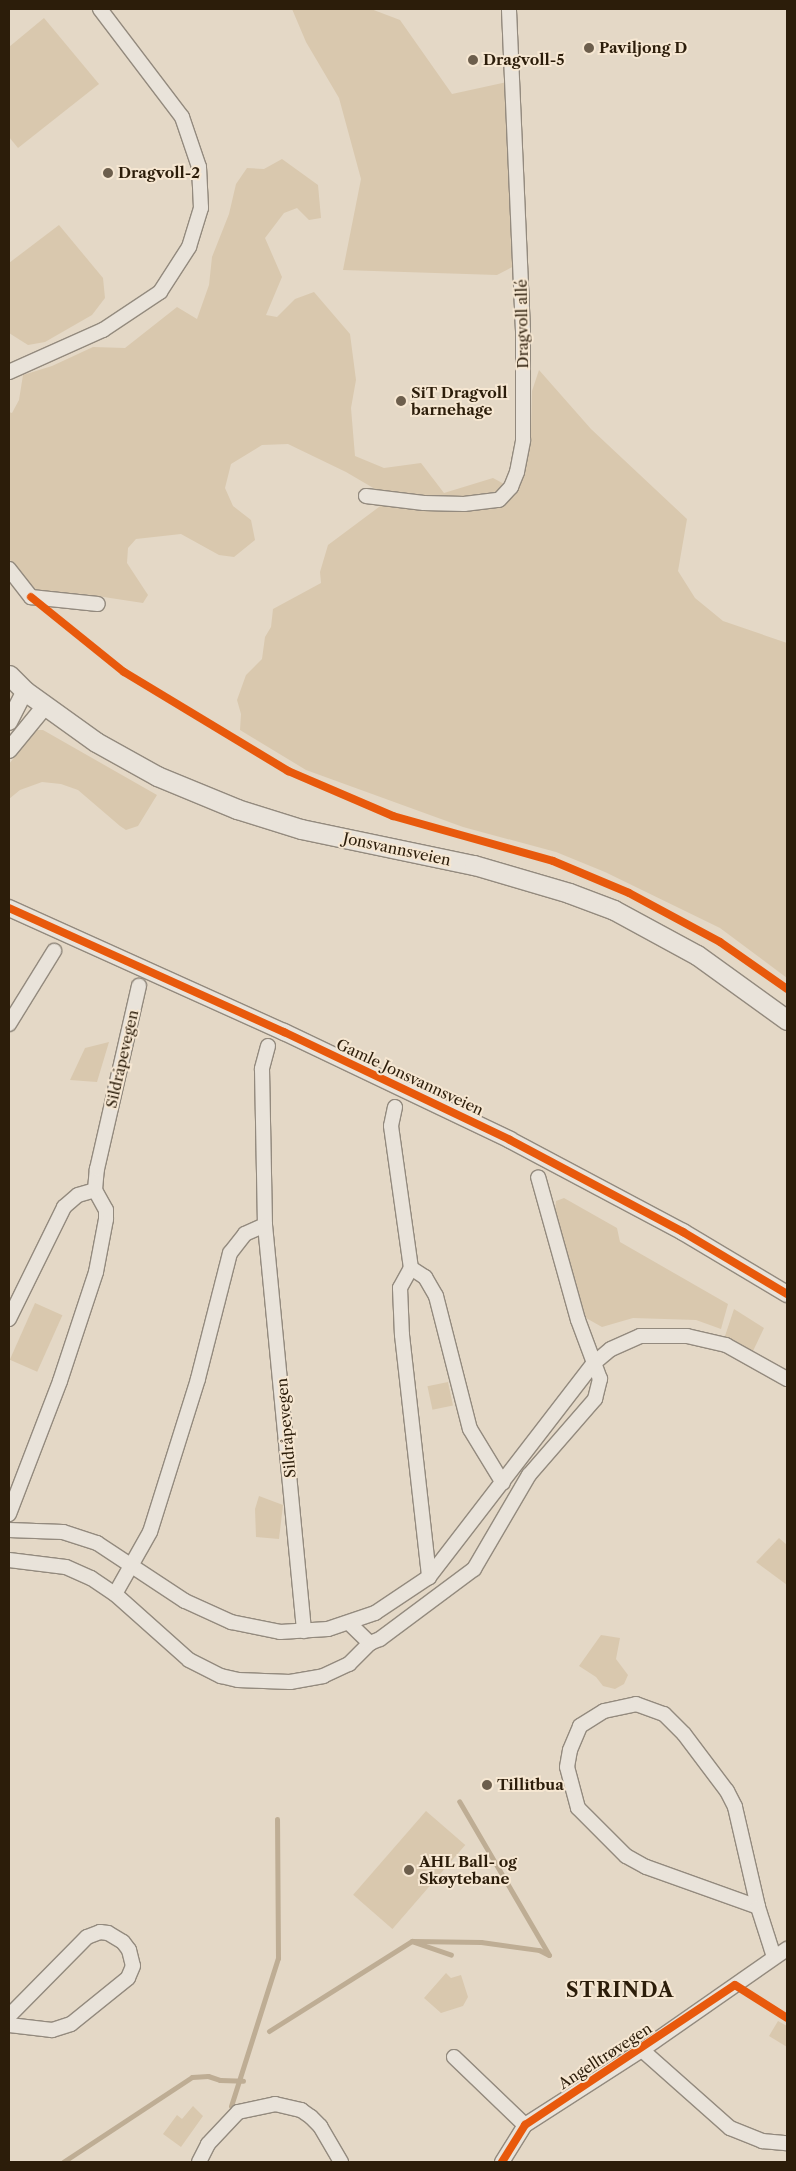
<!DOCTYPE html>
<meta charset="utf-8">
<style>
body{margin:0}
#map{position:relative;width:796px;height:2171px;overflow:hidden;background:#e4d8c6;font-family:"Libre Caslon Text",serif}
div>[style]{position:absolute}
.green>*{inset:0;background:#d9c8ae;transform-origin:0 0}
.stream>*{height:5px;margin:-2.5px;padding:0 2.5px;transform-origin:2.5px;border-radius:2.5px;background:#bead94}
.roads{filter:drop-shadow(1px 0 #938a7e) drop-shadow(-1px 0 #938a7e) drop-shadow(0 1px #938a7e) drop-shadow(0 -1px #938a7e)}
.minor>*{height:14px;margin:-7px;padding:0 7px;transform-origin:7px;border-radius:7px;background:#e9e3da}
.tertiary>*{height:16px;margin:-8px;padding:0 8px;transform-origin:8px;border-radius:8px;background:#e9e3da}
.secondary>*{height:19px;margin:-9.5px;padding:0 9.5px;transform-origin:9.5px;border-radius:9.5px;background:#e9e3da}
.cycleway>*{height:8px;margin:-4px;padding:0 4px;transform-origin:4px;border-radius:4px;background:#e8590c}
.dots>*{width:14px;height:14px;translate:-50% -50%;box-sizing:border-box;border:2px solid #f6e7d2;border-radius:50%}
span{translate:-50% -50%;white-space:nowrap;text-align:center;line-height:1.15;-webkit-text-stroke:4px #f6e7d2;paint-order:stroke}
.poi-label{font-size:15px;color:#2c1d0a;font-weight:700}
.left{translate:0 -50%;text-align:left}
.street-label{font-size:15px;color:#2c1d0a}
.district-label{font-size:20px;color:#2c1d0a;font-weight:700;letter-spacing:1px}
.frame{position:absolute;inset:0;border:10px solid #2c1d0a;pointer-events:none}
</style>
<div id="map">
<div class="green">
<div style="clip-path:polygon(292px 9px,371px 9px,400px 20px,452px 94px,507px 82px,516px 265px,497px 275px,343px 270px,361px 179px,339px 98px,306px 42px)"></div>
<div style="clip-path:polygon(44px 18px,99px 84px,18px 148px,9px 137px,9px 47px)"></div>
<div style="clip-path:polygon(282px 159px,318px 185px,321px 218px,309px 220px,297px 208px,284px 213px,265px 238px,282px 277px,266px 315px,277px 317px,295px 299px,314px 292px,350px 334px,356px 380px,351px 408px,355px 456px,384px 468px,421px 463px,444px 493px,493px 478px,506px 485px,523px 468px,531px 431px,532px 391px,539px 370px,591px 429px,687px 519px,678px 571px,695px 598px,723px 621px,787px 643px,787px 978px,720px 928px,605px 872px,556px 852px,463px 827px,306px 770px,240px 730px,241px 714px,237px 700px,246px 675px,262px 659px,265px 637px,271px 627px,273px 609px,321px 583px,320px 572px,328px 545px,383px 504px,375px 489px,346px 472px,288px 444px,262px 445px,231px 464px,225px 488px,233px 506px,251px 520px,255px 540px,234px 557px,219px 555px,181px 534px,136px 539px,128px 548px,127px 563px,148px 595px,143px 603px,84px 594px,36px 592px,15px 569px,9px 558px,9px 412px,12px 413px,19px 400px,23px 375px,52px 366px,93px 347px,125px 348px,177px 307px,197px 319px,209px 285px,212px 257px,229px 214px,236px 184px,247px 168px,264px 169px)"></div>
<div style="clip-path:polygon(59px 225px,103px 278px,105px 298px,92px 315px,45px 342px,28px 345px,9px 333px,9px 263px)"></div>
<div style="clip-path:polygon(36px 730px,43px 730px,157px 795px,138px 826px,126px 830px,120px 826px,78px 790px,61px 784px,42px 782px,20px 790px,9px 799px,9px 764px)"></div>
<div style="clip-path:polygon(109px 1042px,97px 1082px,70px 1080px,85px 1048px)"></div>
<div style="clip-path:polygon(564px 1198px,617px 1228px,620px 1242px,728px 1304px,721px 1329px,696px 1320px,633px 1318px,602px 1327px,586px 1318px,555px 1211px,556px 1201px)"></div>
<div style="left:35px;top:1303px;width:30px;height:62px;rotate:24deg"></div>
<div style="clip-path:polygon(734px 1309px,764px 1328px,753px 1351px,724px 1339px)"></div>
<div style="left:448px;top:1382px;width:24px;height:21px;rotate:78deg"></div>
<div style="clip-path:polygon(259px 1496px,283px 1505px,279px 1539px,256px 1537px,255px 1509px)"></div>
<div style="clip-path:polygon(779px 1538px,787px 1545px,787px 1585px,756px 1562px)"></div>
<div style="clip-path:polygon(601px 1635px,620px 1638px,616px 1659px,628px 1675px,624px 1684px,615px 1689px,603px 1686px,596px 1677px,579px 1666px)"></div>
<div style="left:426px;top:1811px;width:52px;height:111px;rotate:41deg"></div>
<div style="clip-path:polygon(446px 1973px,451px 1978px,461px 1975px,468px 1997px,463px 2006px,441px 2013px,424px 1998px)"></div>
<div style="clip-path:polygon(778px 2021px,787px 2026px,787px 2047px,769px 2036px)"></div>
<div style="clip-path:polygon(193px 2106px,203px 2116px,181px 2147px,163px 2134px,177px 2115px,182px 2119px)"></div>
</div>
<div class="stream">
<div style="left:414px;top:1942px;width:39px;rotate:19deg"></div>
<div style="left:269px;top:2031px;width:169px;rotate:-32.2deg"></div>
<div style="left:412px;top:1941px;width:69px;rotate:0.8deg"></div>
<div style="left:481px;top:1942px;width:59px;rotate:7.9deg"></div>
<div style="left:539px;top:1950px;width:11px;rotate:27deg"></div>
<div style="left:549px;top:1955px;width:178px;rotate:-120.3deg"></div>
<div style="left:231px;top:2106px;width:155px;rotate:-72.4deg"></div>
<div style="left:278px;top:1958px;width:139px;rotate:-90.4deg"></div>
<div style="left:63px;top:2162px;width:154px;rotate:-33.4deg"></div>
<div style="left:192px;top:2077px;width:16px;rotate:-4deg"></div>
<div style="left:208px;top:2076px;width:13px;rotate:18deg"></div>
<div style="left:220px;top:2080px;width:23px;rotate:2deg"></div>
</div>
<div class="roads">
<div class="minor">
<div style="left:9px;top:372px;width:103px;rotate:-24.1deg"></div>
<div style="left:103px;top:330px;width:69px;rotate:-33.7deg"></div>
<div style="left:160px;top:292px;width:54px;rotate:-57.2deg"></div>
<div style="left:189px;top:247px;width:41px;rotate:-72.9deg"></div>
<div style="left:201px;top:208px;width:41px;rotate:-92.8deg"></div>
<div style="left:199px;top:167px;width:53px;rotate:-108.8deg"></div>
<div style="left:182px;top:117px;width:136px;rotate:-127.2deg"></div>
<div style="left:366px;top:496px;width:58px;rotate:6.9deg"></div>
<div style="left:424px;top:503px;width:40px;rotate:1.4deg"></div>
<div style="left:464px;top:504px;width:35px;rotate:-7deg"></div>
<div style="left:499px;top:500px;width:18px;rotate:-47deg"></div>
<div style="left:511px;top:487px;width:16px;rotate:-68deg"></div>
<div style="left:517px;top:472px;width:33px;rotate:-79deg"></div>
<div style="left:523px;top:440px;width:109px;rotate:-90deg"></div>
<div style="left:523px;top:331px;width:322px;rotate:-92.5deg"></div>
<div style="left:9px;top:569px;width:36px;rotate:52deg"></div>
<div style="left:31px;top:597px;width:67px;rotate:6deg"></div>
<div style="left:9px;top:1024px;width:86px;rotate:-58.3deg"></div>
<div style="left:268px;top:1046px;width:24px;rotate:105deg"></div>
<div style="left:262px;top:1069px;width:156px;rotate:88.9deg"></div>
<div style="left:265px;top:1225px;width:408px;rotate:84.5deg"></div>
<div style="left:395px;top:1107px;width:19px;rotate:102deg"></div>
<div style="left:391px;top:1126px;width:143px;rotate:82deg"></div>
<div style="left:411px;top:1268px;width:17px;rotate:33deg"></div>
<div style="left:425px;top:1277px;width:22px;rotate:60deg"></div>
<div style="left:436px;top:1296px;width:137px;rotate:75.7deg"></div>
<div style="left:470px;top:1429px;width:63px;rotate:58.6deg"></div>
<div style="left:265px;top:1225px;width:22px;rotate:156deg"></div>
<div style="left:245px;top:1234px;width:24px;rotate:128deg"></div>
<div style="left:230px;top:1253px;width:130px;rotate:104.3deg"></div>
<div style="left:198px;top:1379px;width:160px;rotate:107.4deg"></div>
<div style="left:150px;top:1532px;width:71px;rotate:119.4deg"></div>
<div style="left:115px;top:1594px;width:99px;rotate:41.7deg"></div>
<div style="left:189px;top:1660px;width:36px;rotate:27deg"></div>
<div style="left:221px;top:1676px;width:17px;rotate:13deg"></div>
<div style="left:238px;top:1680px;width:52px;rotate:2.2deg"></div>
<div style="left:290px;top:1682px;width:34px;rotate:-10deg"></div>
<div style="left:323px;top:1676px;width:29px;rotate:-25deg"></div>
<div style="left:349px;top:1664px;width:30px;rotate:-45deg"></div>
<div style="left:411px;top:1268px;width:23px;rotate:119deg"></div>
<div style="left:400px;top:1288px;width:47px;rotate:87.6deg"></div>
<div style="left:402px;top:1335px;width:244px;rotate:83.6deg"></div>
<div style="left:9px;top:1319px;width:125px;rotate:-63.8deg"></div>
<div style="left:64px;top:1207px;width:18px;rotate:-41deg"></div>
<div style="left:78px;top:1195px;width:18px;rotate:-16deg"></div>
<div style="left:9px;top:1514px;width:142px;rotate:-69deg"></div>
<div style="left:60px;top:1381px;width:115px;rotate:-71.7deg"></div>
<div style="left:96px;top:1272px;width:54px;rotate:-79.3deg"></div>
<div style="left:106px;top:1219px;width:9px;rotate:-90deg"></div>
<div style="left:106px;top:1210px;width:23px;rotate:-119deg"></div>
<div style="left:95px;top:1190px;width:21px;rotate:-85deg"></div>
<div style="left:97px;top:1169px;width:188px;rotate:-77.1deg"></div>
<div style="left:9px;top:1530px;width:54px;rotate:2.1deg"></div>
<div style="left:63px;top:1532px;width:36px;rotate:18deg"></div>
<div style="left:97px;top:1543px;width:105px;rotate:33.4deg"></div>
<div style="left:185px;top:1601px;width:51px;rotate:24.5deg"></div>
<div style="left:231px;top:1622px;width:50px;rotate:11.5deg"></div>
<div style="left:280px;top:1632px;width:48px;rotate:-3.6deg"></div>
<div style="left:328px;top:1629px;width:50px;rotate:-18.8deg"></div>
<div style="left:375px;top:1613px;width:65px;rotate:-33.7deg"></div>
<div style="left:429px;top:1577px;width:269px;rotate:-52.4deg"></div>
<div style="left:593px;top:1364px;width:23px;rotate:-40deg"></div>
<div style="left:611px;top:1349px;width:32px;rotate:-24deg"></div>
<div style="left:640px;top:1336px;width:47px"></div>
<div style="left:687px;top:1336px;width:40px;rotate:13deg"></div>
<div style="left:726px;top:1345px;width:70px;rotate:29.1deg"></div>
<div style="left:9px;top:1560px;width:57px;rotate:7deg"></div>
<div style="left:66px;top:1567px;width:27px;rotate:24deg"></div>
<div style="left:91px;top:1578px;width:29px;rotate:34deg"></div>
<div style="left:350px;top:1624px;width:28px;rotate:44deg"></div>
<div style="left:370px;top:1643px;width:11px;rotate:-22deg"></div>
<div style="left:380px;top:1639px;width:117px;rotate:-36.7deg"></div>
<div style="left:474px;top:1569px;width:109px;rotate:-59.7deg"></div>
<div style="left:529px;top:1475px;width:101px;rotate:-49deg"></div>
<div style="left:595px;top:1399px;width:21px;rotate:-76deg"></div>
<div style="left:600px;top:1379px;width:63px;rotate:-110.4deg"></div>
<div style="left:578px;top:1320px;width:148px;rotate:-105.6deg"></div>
<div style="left:758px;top:1907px;width:119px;rotate:-160.3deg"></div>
<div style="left:646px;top:1867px;width:23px;rotate:-151deg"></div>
<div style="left:626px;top:1856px;width:68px;rotate:-135deg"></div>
<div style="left:578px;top:1808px;width:42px;rotate:-105deg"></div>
<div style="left:567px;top:1767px;width:17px;rotate:-80deg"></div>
<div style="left:570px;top:1750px;width:26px;rotate:-67deg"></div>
<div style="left:580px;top:1726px;width:28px;rotate:-32deg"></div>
<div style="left:604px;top:1711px;width:33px;rotate:-12deg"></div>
<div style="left:636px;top:1704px;width:30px;rotate:20deg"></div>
<div style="left:664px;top:1714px;width:28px;rotate:45deg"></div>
<div style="left:684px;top:1734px;width:71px;rotate:53deg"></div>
<div style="left:727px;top:1791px;width:18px;rotate:63deg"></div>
<div style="left:735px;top:1807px;width:103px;rotate:77deg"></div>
<div style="left:758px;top:1907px;width:52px;rotate:72.3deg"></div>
<div style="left:9px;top:2016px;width:111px;rotate:-45.4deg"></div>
<div style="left:87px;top:1937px;width:14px;rotate:-21deg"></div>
<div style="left:100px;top:1932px;width:8px;rotate:7deg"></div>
<div style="left:108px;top:1933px;width:17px;rotate:31deg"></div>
<div style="left:123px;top:1942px;width:10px;rotate:53deg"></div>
<div style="left:129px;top:1950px;width:16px;rotate:76deg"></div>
<div style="left:133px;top:1966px;width:13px;rotate:113deg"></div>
<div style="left:128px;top:1978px;width:73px;rotate:141.1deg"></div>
<div style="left:71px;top:2024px;width:20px;rotate:162deg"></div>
<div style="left:52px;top:2030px;width:43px;rotate:-173.4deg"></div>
<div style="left:642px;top:2050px;width:118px;rotate:41.6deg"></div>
<div style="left:730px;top:2128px;width:35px;rotate:22deg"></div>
<div style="left:762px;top:2141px;width:25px;rotate:5deg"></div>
<div style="left:454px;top:2057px;width:98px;rotate:43.8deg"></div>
<div style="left:199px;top:2162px;width:20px;rotate:-63deg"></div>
<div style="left:208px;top:2144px;width:44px;rotate:-46.8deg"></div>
<div style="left:238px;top:2112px;width:38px;rotate:-12deg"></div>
<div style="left:275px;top:2104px;width:27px;rotate:13deg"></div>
<div style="left:301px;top:2110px;width:12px;rotate:35deg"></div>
<div style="left:311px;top:2117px;width:13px;rotate:45deg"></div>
<div style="left:320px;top:2126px;width:42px;rotate:59.7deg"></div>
<div style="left:502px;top:2162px;width:44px;rotate:-58.1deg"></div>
<div style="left:525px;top:2125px;width:139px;rotate:-32.7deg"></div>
<div style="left:642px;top:2050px;width:177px;rotate:-34.9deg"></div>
</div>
<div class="tertiary">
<div style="left:9px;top:722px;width:35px;rotate:-63deg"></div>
<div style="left:9px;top:750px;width:57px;rotate:-50.7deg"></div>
<div style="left:9px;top:908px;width:302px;rotate:24.3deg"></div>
<div style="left:284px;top:1032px;width:250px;rotate:25.5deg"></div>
<div style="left:510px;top:1140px;width:196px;rotate:28deg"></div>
<div style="left:683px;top:1232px;width:121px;rotate:30.8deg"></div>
</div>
<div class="secondary">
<div style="left:9px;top:675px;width:23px;rotate:45deg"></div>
<div style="left:25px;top:691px;width:87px;rotate:35.7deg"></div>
<div style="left:96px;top:742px;width:70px;rotate:29.1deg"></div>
<div style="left:157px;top:776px;width:87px;rotate:22.4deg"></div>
<div style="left:237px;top:809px;width:67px;rotate:17.4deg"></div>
<div style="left:301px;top:829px;width:177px;rotate:11.8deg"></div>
<div style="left:474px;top:865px;width:99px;rotate:16.4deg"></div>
<div style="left:569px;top:893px;width:48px;rotate:20.7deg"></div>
<div style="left:614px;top:910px;width:94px;rotate:28.5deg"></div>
<div style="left:697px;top:955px;width:111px;rotate:35.8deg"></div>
</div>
</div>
<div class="cycleway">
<div style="left:31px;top:597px;width:119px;rotate:38.9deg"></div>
<div style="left:124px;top:672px;width:192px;rotate:31.1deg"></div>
<div style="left:288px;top:771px;width:114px;rotate:23.2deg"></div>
<div style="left:393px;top:816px;width:166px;rotate:15.7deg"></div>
<div style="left:553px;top:861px;width:82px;rotate:22.8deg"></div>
<div style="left:629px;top:893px;width:103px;rotate:28.3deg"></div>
<div style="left:720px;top:942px;width:82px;rotate:35deg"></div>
<div style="left:9px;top:908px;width:302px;rotate:24.3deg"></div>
<div style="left:284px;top:1032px;width:250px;rotate:25.5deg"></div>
<div style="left:510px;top:1140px;width:196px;rotate:28deg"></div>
<div style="left:683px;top:1232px;width:121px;rotate:30.8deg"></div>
<div style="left:502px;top:2162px;width:44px;rotate:-58.1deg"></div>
<div style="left:525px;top:2125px;width:252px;rotate:-33.7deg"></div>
<div style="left:735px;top:1985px;width:62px;rotate:32.4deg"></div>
</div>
<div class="dots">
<div style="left:589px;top:48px;background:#6c5e4c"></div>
<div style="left:473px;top:60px;background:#6c5e4c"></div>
<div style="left:108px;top:173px;background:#6c5e4c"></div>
<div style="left:401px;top:401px;background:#6c5e4c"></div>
<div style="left:487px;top:1785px;background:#6c5e4c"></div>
<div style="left:409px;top:1870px;background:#6c5e4c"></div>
</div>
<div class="poi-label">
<span class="left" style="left:599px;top:48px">Paviljong D</span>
<span class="left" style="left:483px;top:60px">Dragvoll-5</span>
<span class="left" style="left:118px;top:173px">Dragvoll-2</span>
<span class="left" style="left:411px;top:401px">SiT Dragvoll<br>barnehage</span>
<span class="left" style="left:497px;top:1785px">Tillitbua</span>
<span class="left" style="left:419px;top:1870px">AHL Ball- og<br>Skøytebane</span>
</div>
<div class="street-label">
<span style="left:522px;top:324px;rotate:-91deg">Dragvoll allé</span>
<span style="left:397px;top:849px;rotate:12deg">Jonsvannsveien</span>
<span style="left:122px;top:1059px;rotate:-77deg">Sildråpevegen</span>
<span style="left:410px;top:1077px;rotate:25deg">Gamle Jonsvannsveien</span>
<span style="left:286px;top:1428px;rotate:-95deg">Sildråpevegen</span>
<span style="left:605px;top:2056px;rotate:-33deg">Angelltrøvegen</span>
</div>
<div class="district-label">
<span style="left:620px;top:1990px">STRINDA</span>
</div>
<div class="frame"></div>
</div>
